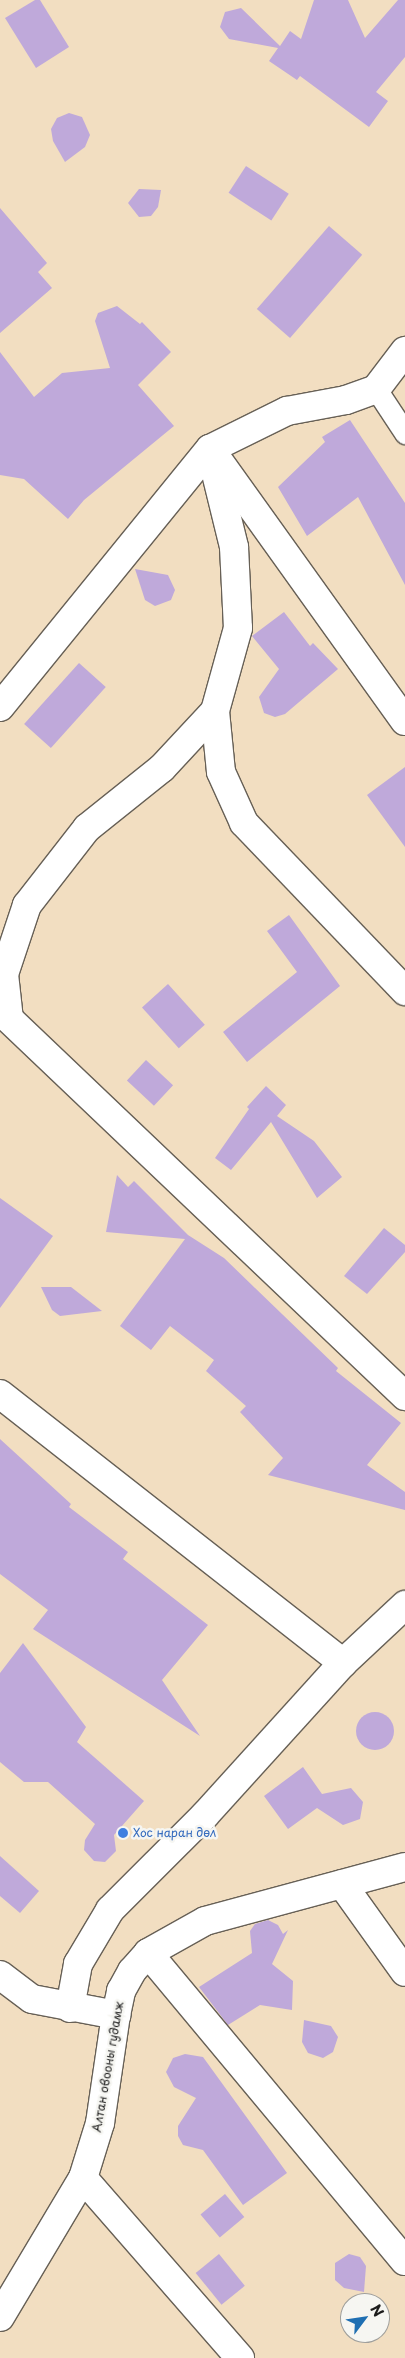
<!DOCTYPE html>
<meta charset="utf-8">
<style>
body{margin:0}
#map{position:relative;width:405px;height:2358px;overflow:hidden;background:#f2dec1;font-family:"Playpen Sans",sans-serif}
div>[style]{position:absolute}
.building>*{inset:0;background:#bfa9da;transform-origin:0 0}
.round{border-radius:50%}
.roads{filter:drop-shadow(1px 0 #676056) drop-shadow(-1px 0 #676056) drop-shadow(0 1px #676056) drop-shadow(0 -1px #676056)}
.service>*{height:21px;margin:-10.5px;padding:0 10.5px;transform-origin:10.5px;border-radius:10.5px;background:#fff}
.minor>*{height:28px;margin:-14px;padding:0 14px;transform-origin:14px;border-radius:14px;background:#fff}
.secondary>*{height:28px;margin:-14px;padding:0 14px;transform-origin:14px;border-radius:14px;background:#fff}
.dots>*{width:14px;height:14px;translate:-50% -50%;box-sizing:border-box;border:2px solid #f6f6f2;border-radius:50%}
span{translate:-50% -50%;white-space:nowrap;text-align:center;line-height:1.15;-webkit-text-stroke:5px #f6f6f2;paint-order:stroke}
.shop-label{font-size:12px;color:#366cbe}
.left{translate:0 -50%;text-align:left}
.street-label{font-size:12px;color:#1c1c1c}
.north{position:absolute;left:340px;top:2293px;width:50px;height:50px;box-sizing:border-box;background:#f6f6f2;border:1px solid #9f9f9c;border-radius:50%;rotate:59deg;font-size:14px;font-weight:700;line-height:20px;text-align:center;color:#1c1c1c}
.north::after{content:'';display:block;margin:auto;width:18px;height:22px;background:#1f6fb2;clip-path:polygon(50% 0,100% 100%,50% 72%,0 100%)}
</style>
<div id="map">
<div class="building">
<div style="clip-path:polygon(35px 0,40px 0,69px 47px,36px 68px,5px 18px)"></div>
<div style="clip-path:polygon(314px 0,348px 0,365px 38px,398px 0,405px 0,405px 57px,376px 92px,388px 101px,369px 127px,300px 76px,297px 80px,269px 61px,278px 48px,229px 39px,220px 27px,225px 12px,241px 8px,280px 46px,290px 31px,301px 39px)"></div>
<div style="clip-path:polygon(69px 113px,82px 117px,90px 135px,85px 147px,65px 162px,53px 141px,51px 129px,57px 118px)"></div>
<div style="left:246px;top:166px;width:51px;height:32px;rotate:33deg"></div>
<div style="clip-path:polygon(139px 189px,161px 190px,158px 207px,151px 216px,139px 217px,128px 203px)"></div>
<div style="clip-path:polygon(0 208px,47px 263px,38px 272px,52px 288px,0 333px)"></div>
<div style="left:329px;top:226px;width:44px;height:110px;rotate:41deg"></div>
<div style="clip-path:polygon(117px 306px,140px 324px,142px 322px,171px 352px,138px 385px,174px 426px,84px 500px,68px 519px,24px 479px,0 475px,0 352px,34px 397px,62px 373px,110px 368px,95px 321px,98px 313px)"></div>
<div style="clip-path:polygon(350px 420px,405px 503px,405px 585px,358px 497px,307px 536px,278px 487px,325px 442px,322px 437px)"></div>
<div style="clip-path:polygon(135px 569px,168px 575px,175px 590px,171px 600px,155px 606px,145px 600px)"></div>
<div style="clip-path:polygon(284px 612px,310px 646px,313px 643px,338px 669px,285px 714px,275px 717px,264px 713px,259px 697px,279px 669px,252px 636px)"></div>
<div style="left:79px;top:663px;width:36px;height:82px;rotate:42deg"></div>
<div style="clip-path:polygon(405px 767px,405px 847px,367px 795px)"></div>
<div style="clip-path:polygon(289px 915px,340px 986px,247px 1062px,223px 1032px,297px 972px,267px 931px)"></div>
<div style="left:168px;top:984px;width:55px;height:35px;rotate:48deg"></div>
<div style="left:146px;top:1060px;width:37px;height:28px;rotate:43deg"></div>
<div style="clip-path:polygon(266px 1086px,286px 1105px,277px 1116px,314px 1141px,342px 1177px,317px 1198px,271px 1122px,231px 1170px,215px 1158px,249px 1109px,247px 1107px)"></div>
<div style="clip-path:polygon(117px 1175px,128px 1187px,134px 1181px,188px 1235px,224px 1258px,338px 1368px,336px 1371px,401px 1423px,367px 1465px,405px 1492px,405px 1510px,268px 1475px,283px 1458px,240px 1412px,246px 1406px,206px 1371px,214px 1360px,170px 1326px,151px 1350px,120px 1326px,185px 1239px,106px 1232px)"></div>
<div style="clip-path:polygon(0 1198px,53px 1236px,0 1308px)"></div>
<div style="clip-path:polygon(384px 1228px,405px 1245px,405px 1252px,367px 1294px,344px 1276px)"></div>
<div style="clip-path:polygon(41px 1287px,71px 1287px,102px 1311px,60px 1316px,52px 1310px)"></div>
<div style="clip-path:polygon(0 1439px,71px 1504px,69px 1507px,128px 1552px,123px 1559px,208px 1625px,162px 1680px,200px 1736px,33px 1629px,48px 1610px,0 1574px)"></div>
<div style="clip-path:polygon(23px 1643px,86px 1727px,77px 1742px,144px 1801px,114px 1835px,116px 1851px,105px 1862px,94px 1861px,84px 1850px,85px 1840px,95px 1824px,48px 1782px,24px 1782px,0 1762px,0 1673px)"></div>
<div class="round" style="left:356px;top:1712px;width:38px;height:38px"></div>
<div style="clip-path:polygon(303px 1767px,322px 1794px,351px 1788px,363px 1802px,360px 1819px,343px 1825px,317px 1808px,288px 1829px,264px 1796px)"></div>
<div style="clip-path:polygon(0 1856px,39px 1891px,20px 1913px,0 1896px)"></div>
<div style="clip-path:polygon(268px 1920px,278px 1925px,283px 1934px,288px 1930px,272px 1964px,293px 1981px,292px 2010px,260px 2005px,228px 2025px,199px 1987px,252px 1953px,250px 1931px,255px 1924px)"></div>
<div style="clip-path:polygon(304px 2020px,331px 2026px,338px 2037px,333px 2052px,323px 2058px,308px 2053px,302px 2042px)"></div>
<div style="clip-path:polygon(185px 2054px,203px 2057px,287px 2173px,243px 2205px,203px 2150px,183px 2145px,178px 2136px,178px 2126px,196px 2098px,174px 2087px,166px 2072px,173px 2058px)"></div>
<div style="left:225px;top:2194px;width:30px;height:32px;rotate:50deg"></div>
<div style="left:219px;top:2254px;width:41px;height:30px;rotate:51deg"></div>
<div style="clip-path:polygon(349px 2254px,360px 2257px,366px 2266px,364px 2292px,344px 2288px,335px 2280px,335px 2263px)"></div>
</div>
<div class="roads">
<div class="service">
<div style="left:376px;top:389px;width:53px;rotate:56.6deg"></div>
</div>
<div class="minor">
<div style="left:210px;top:449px;width:101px;rotate:76.2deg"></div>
<div style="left:234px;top:547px;width:81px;rotate:87.2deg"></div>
<div style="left:238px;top:628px;width:86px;rotate:105.5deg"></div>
<div style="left:215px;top:711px;width:61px;rotate:84.4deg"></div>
<div style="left:221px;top:772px;width:56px;rotate:65.7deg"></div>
<div style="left:244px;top:823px;width:233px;rotate:46.2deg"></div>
<div style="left:218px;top:460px;width:321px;rotate:54.4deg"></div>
<div style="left:0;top:707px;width:333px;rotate:-50.9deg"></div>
<div style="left:210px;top:449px;width:86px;rotate:-26.3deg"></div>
<div style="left:287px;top:411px;width:60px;rotate:-10.6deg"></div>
<div style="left:346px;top:400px;width:32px;rotate:-20deg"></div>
<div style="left:376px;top:389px;width:48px;rotate:-52.7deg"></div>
<div style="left:215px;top:711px;width:78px;rotate:132.9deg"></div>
<div style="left:162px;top:768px;width:96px;rotate:141.3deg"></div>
<div style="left:87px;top:828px;width:98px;rotate:127.9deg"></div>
<div style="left:27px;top:905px;width:73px;rotate:108.4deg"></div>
<div style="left:4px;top:974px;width:45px;rotate:83.7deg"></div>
<div style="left:9px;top:1019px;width:547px;rotate:43.59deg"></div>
<div style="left:0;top:1394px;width:436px;rotate:38.1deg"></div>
<div style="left:342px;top:1884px;width:108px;rotate:54.4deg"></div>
<div style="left:148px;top:1953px;width:401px;rotate:50.2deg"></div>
<div style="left:0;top:1975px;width:40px;rotate:37deg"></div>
<div style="left:32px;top:1999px;width:86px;rotate:10.8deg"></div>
<div style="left:70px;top:2008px;width:45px;rotate:-79.7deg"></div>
<div style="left:78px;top:1964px;width:63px;rotate:-59.3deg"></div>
<div style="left:110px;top:1910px;width:134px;rotate:-45deg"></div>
<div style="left:205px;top:1815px;width:205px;rotate:-47.8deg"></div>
<div style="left:343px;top:1663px;width:85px;rotate:-43.1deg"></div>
<div style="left:83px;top:2178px;width:239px;rotate:48.9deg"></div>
</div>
<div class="secondary">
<div style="left:0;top:2317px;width:162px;rotate:-59.2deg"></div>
<div style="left:83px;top:2178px;width:58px;rotate:-72.8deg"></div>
<div style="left:100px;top:2123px;width:109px;rotate:-81.6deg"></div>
<div style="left:116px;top:2015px;width:25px;rotate:-78deg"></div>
<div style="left:121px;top:1991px;width:23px;rotate:-61deg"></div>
<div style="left:132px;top:1971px;width:24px;rotate:-48deg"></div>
<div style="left:148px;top:1953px;width:65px;rotate:-29.3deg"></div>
<div style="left:205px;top:1921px;width:207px;rotate:-15.1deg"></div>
</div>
</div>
<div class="dots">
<div style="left:123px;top:1833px;background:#3f7fe0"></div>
</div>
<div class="shop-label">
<span class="left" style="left:133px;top:1833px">Хос наран дөл</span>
</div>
<div class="street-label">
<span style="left:108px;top:2067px;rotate:-80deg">Алтан овооны гудамж</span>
</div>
<div class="north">N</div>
</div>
